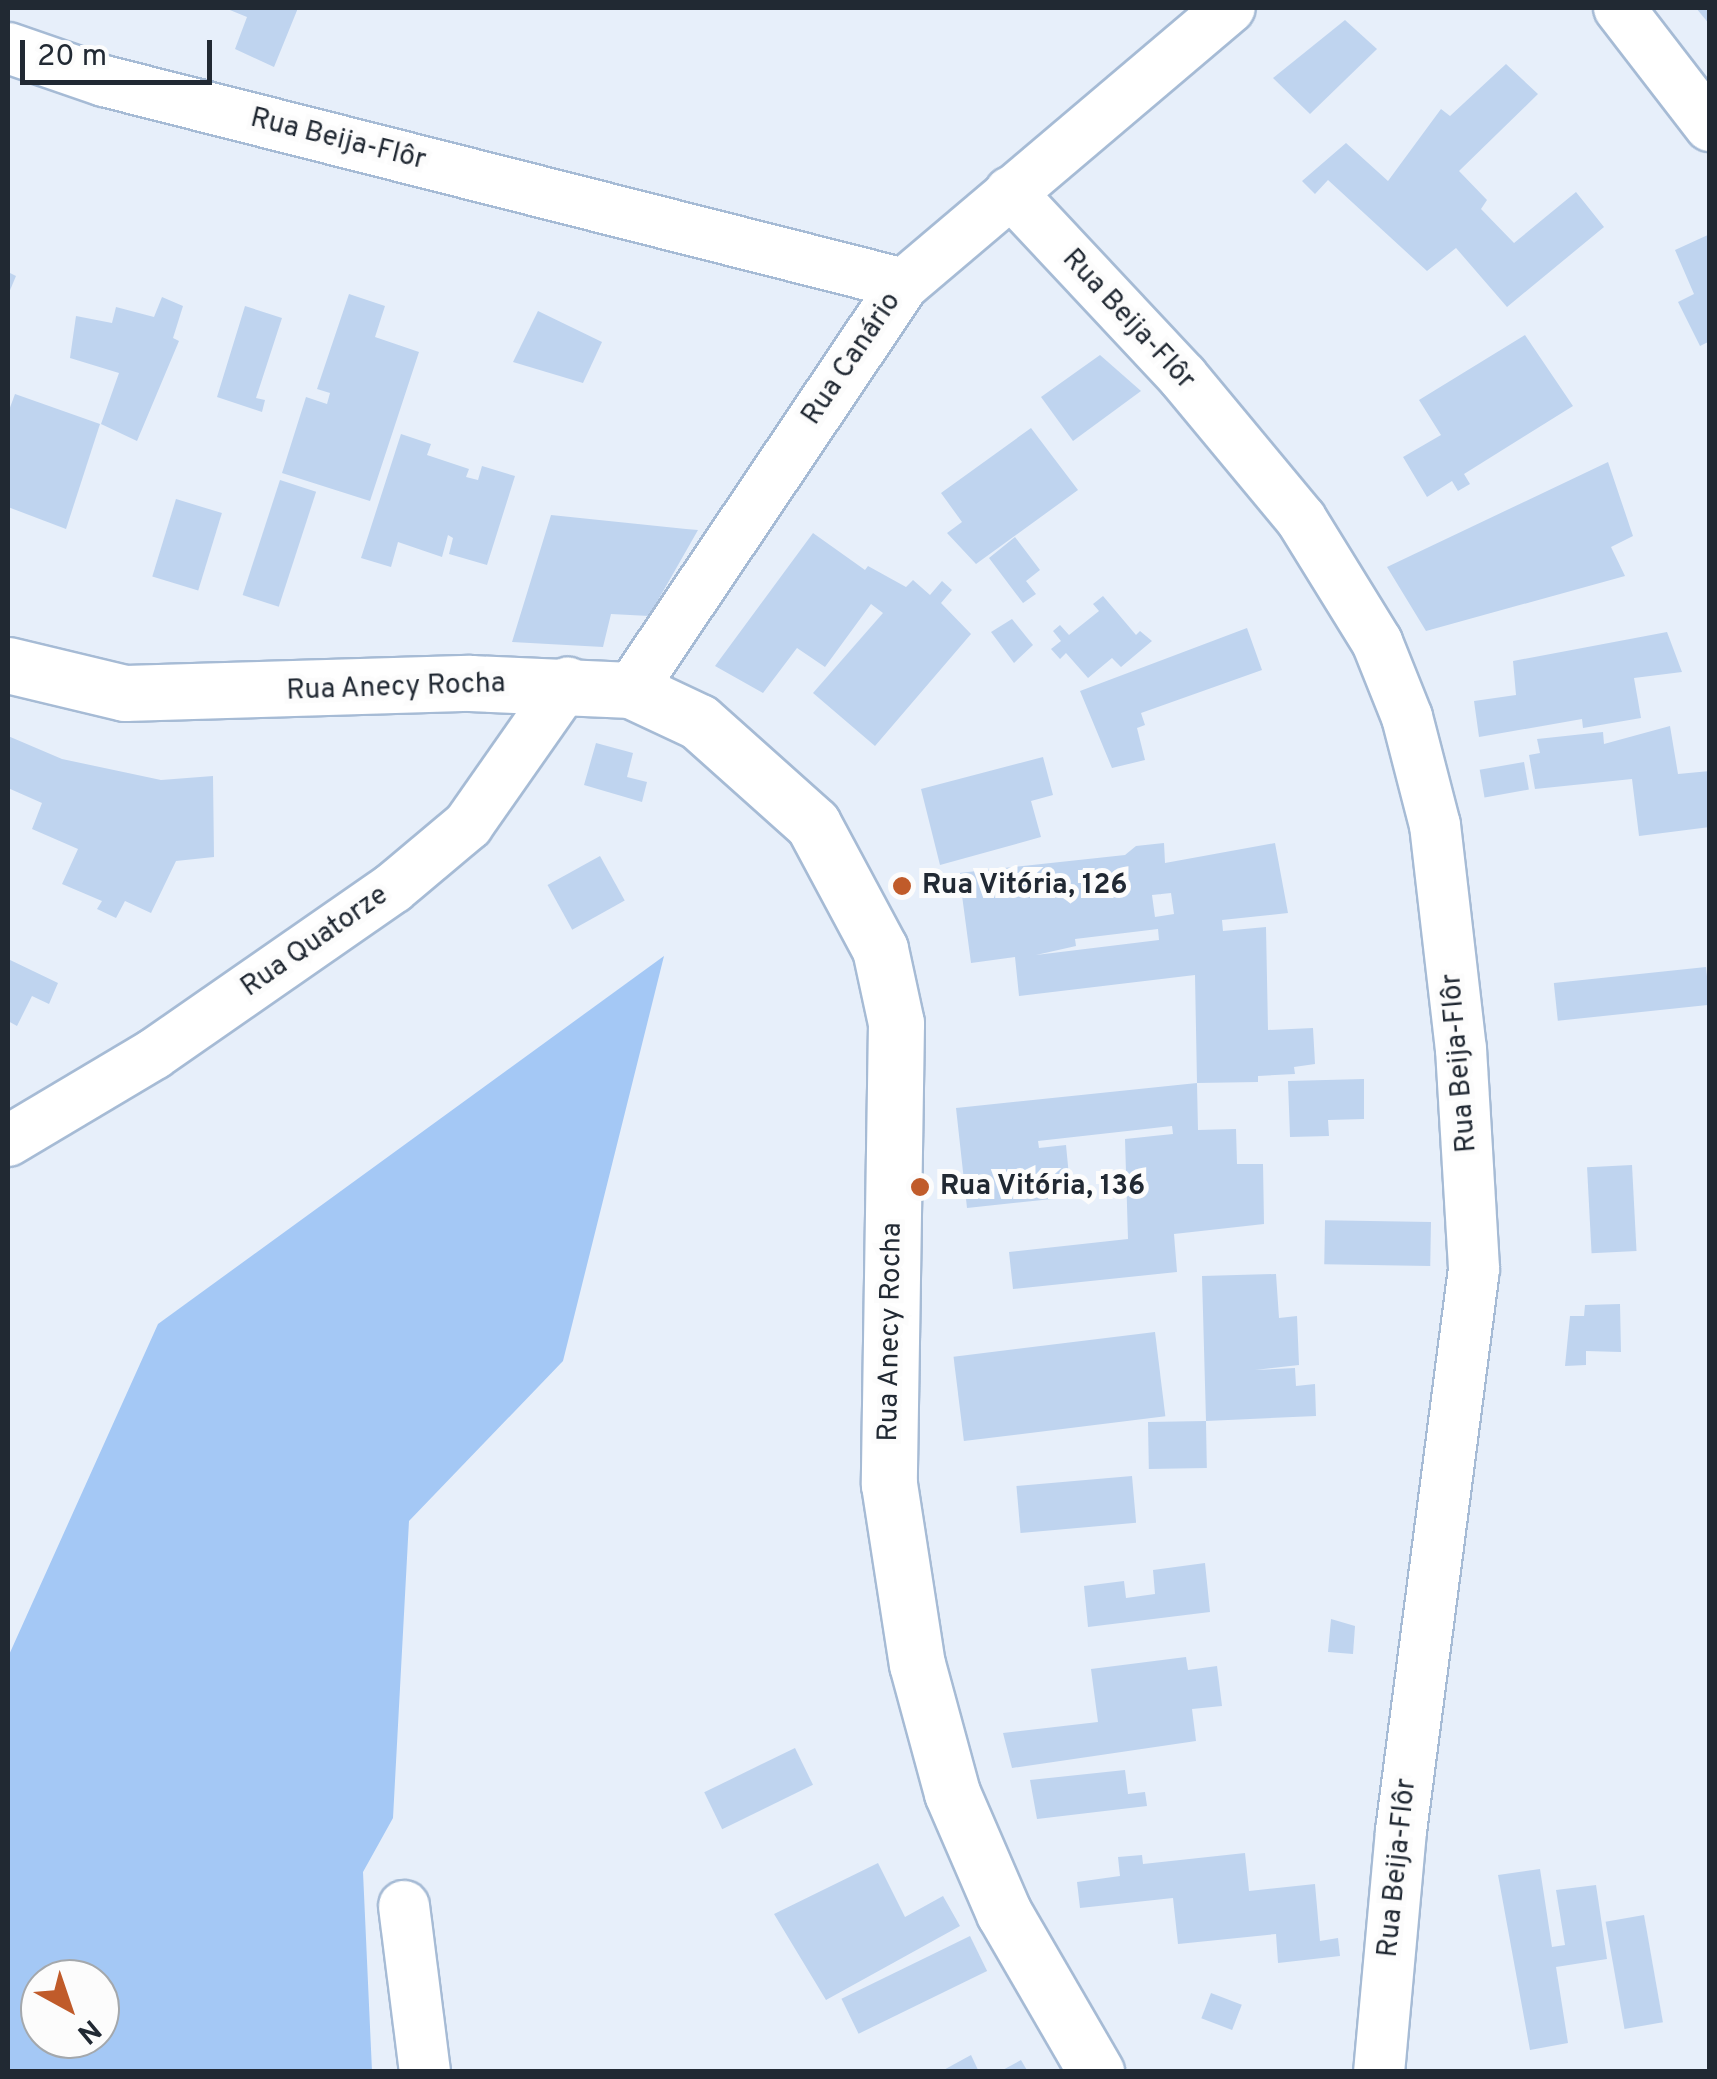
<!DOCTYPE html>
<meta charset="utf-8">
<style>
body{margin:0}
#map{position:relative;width:1717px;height:2079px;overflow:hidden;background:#e7effa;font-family:Overpass,sans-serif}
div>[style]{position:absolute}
.green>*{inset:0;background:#a4c8f5}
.building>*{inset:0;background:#bfd4ef;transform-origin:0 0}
.roads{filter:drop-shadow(2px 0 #a6bbd5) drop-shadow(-2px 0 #a6bbd5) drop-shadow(0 2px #a6bbd5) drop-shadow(0 -2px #a6bbd5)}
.minor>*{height:50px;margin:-25px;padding:0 25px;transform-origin:25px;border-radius:25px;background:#fff}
.tertiary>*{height:55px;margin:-27.5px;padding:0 27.5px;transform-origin:27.5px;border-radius:27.5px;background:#fff}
.dots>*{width:28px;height:28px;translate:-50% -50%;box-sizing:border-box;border:5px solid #fcfcfc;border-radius:50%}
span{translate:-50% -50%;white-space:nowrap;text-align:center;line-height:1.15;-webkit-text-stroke:10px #fcfcfc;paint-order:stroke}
.street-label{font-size:28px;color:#212933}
.poi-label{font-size:28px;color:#212933;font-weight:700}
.left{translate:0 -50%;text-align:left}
.frame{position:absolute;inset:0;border:10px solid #212933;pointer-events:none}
.north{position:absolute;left:20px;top:1959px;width:100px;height:100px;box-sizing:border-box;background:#fcfcfc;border:2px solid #a4a8ac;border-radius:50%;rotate:140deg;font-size:28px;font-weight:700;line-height:40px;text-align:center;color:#212933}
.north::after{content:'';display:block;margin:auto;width:35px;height:45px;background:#c05b2a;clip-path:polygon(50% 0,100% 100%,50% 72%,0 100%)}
.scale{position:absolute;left:20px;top:40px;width:192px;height:45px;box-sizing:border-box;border:5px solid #212933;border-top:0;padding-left:12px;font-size:30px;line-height:35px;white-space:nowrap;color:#212933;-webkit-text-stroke:8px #fcfcfc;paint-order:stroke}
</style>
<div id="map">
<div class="green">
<div style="clip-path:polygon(evenodd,664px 956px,563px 1361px,409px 1521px,393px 1818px,363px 1872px,372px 2071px,8px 2071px,8px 1657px,158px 1324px,664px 956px,40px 1979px,100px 1979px,100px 2039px,40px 2039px,40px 1979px)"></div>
</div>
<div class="building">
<div style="clip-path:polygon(225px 8px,298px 8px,274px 67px,235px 49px,247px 17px)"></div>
<div style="clip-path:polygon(1696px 8px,1710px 8px,1710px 25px)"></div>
<div style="clip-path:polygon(1345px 20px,1377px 49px,1310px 114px,1273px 78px)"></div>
<div style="clip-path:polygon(1506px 64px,1538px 94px,1459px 171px,1487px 200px,1481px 209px,1514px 243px,1576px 192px,1604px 227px,1507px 307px,1456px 248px,1427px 271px,1328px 180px,1315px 194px,1302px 181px,1346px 143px,1388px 181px,1441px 109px,1450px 116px)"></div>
<div style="clip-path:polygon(1710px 234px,1710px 341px,1700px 346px,1678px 302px,1694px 294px,1675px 250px)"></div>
<div style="clip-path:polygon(8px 272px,16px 276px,8px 295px)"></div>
<div style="clip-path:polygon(349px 294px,385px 306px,375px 337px,419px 352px,370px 501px,282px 473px,306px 397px,327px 404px,330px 393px,317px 389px)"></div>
<div style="clip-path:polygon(162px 297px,183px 306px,173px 338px,179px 341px,137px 441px,101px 424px,119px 373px,70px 358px,76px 316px,112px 323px,116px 307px,154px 317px)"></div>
<div style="clip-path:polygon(245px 306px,282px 318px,256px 398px,265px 400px,262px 412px,217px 397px)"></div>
<div style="clip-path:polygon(538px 311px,602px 342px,583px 383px,513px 362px)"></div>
<div style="clip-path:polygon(1525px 335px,1573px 406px,1464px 474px,1470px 484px,1458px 491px,1452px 481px,1427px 497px,1403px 457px,1441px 435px,1419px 400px)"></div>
<div style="clip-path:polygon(1100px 355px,1141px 391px,1073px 441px,1041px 397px)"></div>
<div style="clip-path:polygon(15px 394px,100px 424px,66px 529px,8px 507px,8px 413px)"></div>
<div style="clip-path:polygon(1031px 428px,1078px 490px,976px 564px,947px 533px,962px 522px,941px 493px)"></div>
<div style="clip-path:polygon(401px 434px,431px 444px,427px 455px,469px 469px,466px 477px,478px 480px,482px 466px,515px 476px,487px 565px,449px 554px,453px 538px,448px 535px,442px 557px,398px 542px,391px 567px,361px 558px)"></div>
<div style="clip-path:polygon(1608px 462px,1633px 536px,1611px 547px,1625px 576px,1426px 631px,1387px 567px)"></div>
<div style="left:280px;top:480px;width:38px;height:121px;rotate:18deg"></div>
<div style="left:176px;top:499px;width:48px;height:81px;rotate:17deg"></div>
<div style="clip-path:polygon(551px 515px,686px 529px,698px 530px,649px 616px,611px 614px,603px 647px,512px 642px)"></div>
<div style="clip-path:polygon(813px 533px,865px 570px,868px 566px,906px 587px,913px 580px,930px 595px,942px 581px,952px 590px,941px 603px,971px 634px,875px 746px,813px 693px,883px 613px,871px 604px,825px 667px,797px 648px,763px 693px,715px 666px)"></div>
<div style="clip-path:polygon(1015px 537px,1040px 570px,1026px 581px,1036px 594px,1023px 603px,989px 558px)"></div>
<div style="clip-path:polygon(1103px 596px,1136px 635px,1140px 631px,1152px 641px,1121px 667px,1112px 658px,1088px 678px,1066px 653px,1060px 659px,1051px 649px,1061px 641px,1053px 631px,1060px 625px,1069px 635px,1099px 611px,1093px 604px)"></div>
<div style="clip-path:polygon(1012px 619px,1033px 645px,1014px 663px,991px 632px)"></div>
<div style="clip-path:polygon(1247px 628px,1262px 670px,1141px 713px,1145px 725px,1137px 728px,1145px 760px,1112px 768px,1080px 691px)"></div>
<div style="clip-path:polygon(1667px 632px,1682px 672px,1634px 678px,1641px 718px,1583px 728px,1582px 719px,1479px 737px,1474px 701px,1516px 695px,1513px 661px)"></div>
<div style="clip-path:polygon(1670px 726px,1678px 774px,1710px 771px,1710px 827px,1639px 836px,1632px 779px,1535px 789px,1529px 755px,1540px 753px,1537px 739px,1603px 732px,1604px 744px)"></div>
<div style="clip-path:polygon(8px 736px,62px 759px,161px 780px,213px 776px,214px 857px,176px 861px,151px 913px,125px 901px,116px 918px,97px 909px,102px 901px,62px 884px,78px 849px,32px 829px,42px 803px,8px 788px)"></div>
<div style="clip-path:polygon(596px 743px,633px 753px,627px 777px,647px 782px,642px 802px,584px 785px)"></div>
<div style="clip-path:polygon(1043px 757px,1053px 795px,1031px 801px,1041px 837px,940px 865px,921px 789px)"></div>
<div style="left:1524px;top:762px;width:28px;height:45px;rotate:80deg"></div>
<div style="clip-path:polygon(evenodd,1164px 843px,1165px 863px,1275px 843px,1288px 913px,1222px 920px,1223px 931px,1266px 927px,1268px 1030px,1313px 1028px,1315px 1064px,1294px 1067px,1295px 1074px,1258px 1076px,1258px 1082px,1197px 1083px,1195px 975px,1019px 996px,1015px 957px,971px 963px,959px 873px,1125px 855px,1136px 846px,1164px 843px,1171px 893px,1174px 914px,1155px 917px,1152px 895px,1171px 893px,1164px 843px,1158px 929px,1159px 940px,1036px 955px,1076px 946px,1075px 939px,1158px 929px)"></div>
<div style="left:600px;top:856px;width:51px;height:60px;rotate:61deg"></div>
<div style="clip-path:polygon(8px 959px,58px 983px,49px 1004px,32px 996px,17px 1026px,8px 1021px)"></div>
<div style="left:1706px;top:967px;width:38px;height:153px;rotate:84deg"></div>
<div style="clip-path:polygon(1364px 1079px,1364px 1119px,1328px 1120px,1329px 1136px,1290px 1137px,1288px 1081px)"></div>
<div style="clip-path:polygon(1197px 1083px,1198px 1130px,1236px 1129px,1237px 1164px,1263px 1164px,1264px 1224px,1174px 1234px,1177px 1272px,1013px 1289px,1009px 1252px,1128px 1239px,1125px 1139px,1173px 1134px,1172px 1126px,1038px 1141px,1039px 1148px,1066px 1145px,1071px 1197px,967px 1208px,956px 1108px)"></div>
<div style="left:1632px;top:1165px;width:86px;height:45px;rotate:87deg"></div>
<div style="left:1431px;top:1222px;width:44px;height:106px;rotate:91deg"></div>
<div style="clip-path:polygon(1276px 1274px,1279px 1318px,1297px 1316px,1299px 1365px,1255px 1370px,1295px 1368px,1296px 1386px,1315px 1384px,1316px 1416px,1206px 1421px,1202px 1276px)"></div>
<div style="clip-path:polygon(1620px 1304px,1621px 1352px,1586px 1351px,1586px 1365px,1565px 1366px,1570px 1316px,1584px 1316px,1585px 1305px)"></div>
<div style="left:1155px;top:1332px;width:85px;height:203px;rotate:83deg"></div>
<div style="left:1206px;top:1421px;width:47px;height:58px;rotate:89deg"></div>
<div style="left:1132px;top:1476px;width:47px;height:116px;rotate:85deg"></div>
<div style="clip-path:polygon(1205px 1563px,1210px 1612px,1088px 1627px,1084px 1586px,1124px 1581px,1126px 1598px,1155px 1594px,1153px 1570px)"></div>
<div style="clip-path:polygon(1331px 1619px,1355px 1626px,1353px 1654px,1328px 1652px)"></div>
<div style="clip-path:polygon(1186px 1657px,1188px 1670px,1217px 1666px,1222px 1706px,1192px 1709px,1196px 1741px,1012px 1768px,1003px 1733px,1098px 1722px,1091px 1669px)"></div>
<div style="left:795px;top:1748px;width:41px;height:101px;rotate:64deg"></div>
<div style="clip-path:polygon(1125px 1770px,1128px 1794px,1145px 1792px,1147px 1806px,1037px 1819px,1030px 1780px)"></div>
<div style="clip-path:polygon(1245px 1853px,1249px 1891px,1315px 1884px,1320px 1941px,1338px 1938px,1340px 1956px,1278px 1963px,1276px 1934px,1178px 1944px,1173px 1898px,1080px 1908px,1077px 1882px,1120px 1876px,1118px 1857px,1142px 1855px,1143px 1864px)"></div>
<div style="clip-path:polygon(878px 1863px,905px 1917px,943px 1896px,960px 1926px,826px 2000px,774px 1914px)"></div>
<div style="clip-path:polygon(1540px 1869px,1552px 1947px,1565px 1945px,1556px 1890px,1596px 1885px,1607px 1959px,1556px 1967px,1568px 2043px,1530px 2050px,1498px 1875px)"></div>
<div style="left:1644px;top:1915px;width:109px;height:39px;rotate:80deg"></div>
<div style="left:970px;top:1936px;width:39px;height:143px;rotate:64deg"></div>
<div style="left:1211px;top:1993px;width:33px;height:27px;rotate:21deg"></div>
<div style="clip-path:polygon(971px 2055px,979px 2072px,940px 2072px)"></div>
<div style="clip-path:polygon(1021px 2060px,1028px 2072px,999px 2072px)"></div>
</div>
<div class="roads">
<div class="minor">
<div style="left:1619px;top:8px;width:149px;rotate:52.4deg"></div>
<div style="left:8px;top:48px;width:102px;rotate:19deg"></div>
<div style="left:104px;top:81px;width:825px;rotate:14.24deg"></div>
<div style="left:1010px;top:192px;width:253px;rotate:46.9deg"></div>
<div style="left:1183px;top:377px;width:185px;rotate:50.3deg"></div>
<div style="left:1301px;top:519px;width:145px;rotate:58.3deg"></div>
<div style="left:1377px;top:642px;width:81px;rotate:68.2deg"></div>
<div style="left:1407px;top:717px;width:112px;rotate:75.5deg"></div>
<div style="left:1435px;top:825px;width:226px;rotate:83.4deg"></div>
<div style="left:1461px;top:1049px;width:220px;rotate:86.6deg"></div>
<div style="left:1474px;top:1269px;width:567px;rotate:97.4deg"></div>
<div style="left:1401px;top:1831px;width:242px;rotate:95.2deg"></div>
<div style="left:631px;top:690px;width:489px;rotate:-56.1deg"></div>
<div style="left:904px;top:284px;width:427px;rotate:-40.3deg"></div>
<div style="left:8px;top:1141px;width:170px;rotate:-30.8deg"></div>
<div style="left:154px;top:1054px;width:291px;rotate:-34.8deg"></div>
<div style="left:393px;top:888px;width:98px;rotate:-40deg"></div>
<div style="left:468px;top:825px;width:174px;rotate:-55deg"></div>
<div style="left:404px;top:1906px;width:167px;rotate:82.8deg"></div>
</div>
<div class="tertiary">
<div style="left:8px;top:665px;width:120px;rotate:13.5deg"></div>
<div style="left:125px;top:693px;width:345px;rotate:-1.7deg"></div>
<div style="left:470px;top:683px;width:161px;rotate:2.5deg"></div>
<div style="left:631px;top:690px;width:75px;rotate:25.2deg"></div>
<div style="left:699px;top:722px;width:153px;rotate:41.8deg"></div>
<div style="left:813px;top:824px;width:142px;rotate:61.8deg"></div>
<div style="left:880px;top:949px;width:76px;rotate:77.8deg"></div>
<div style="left:896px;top:1023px;width:461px;rotate:90.9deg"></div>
<div style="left:889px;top:1484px;width:182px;rotate:81.2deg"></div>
<div style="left:917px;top:1664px;width:134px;rotate:74.8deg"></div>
<div style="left:952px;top:1793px;width:131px;rotate:66.6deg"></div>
<div style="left:1004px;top:1913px;width:184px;rotate:59.9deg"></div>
</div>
</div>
<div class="dots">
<div style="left:902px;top:886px;background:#c05b2a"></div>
<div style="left:920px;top:1187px;background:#c05b2a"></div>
</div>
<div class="street-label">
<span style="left:338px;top:140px;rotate:14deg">Rua Beija-Flôr</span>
<span style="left:1128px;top:320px;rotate:47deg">Rua Beija-Flôr</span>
<span style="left:852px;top:359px;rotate:-56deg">Rua Canário</span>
<span style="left:396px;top:688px;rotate:-2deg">Rua Anecy Rocha</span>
<span style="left:315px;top:942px;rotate:-35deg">Rua Quatorze</span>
<span style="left:1460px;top:1063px;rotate:-95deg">Rua Beija-Flôr</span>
<span style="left:891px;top:1332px;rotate:-89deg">Rua Anecy Rocha</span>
<span style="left:1398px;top:1868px;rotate:-84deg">Rua Beija-Flôr</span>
</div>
<div class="poi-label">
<span class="left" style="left:922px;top:886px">Rua Vitória, 126</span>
<span class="left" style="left:940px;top:1187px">Rua Vitória, 136</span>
</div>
<div class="frame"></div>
<div class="north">N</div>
<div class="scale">20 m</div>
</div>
